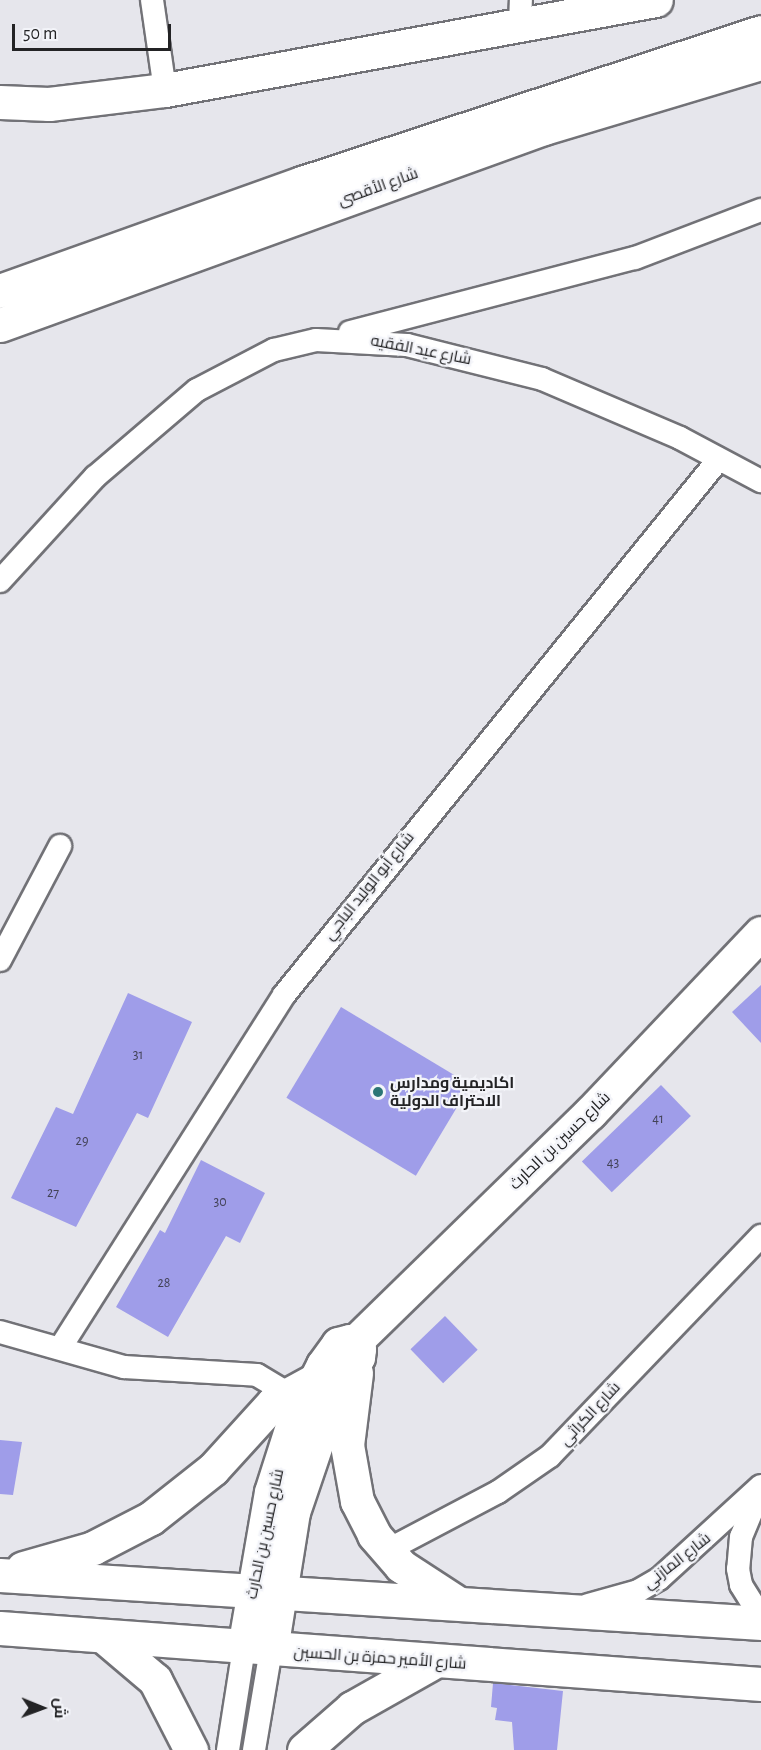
<!DOCTYPE html>
<meta charset="utf-8">
<style>
body{margin:0}
#map{position:relative;width:761px;height:1750px;overflow:hidden;background:#e6e6ec;font-family:"Alegreya Sans",Cairo,sans-serif}
div>[style]{position:absolute}
.building>*{inset:0;background:#9f9de9;transform-origin:0 0}
.roads{filter:drop-shadow(2px 0 #727277) drop-shadow(-2px 0 #727277) drop-shadow(0 2px #727277) drop-shadow(0 -2px #727277)}
.street>*{height:22px;margin:-11px;padding:0 11px;transform-origin:11px;border-radius:11px;background:#fff}
.secondary>*{height:33px;margin:-16.5px;padding:0 16.5px;transform-origin:16.5px;border-radius:16.5px;background:#fff}
.highway>*{height:33px;margin:-16.5px;padding:0 16.5px;transform-origin:16.5px;border-radius:16.5px;background:#fff}
.dots>*{width:16px;height:16px;translate:-50% -50%;box-sizing:border-box;border:3px solid #f3f4f9;border-radius:50%}
span{translate:-50% -50%;white-space:nowrap;text-align:center;line-height:1.15;-webkit-text-stroke:4.5px #f3f4f9;paint-order:stroke}
.number-label{font-size:14px;color:#424256}
.number-label span{-webkit-text-stroke-width:0}
.street-label{font-size:16px;color:#232325}
.poi-label{font-size:16px;color:#232325;font-weight:700}
.left{translate:0 -50%;text-align:left}
.north{position:absolute;left:12px;top:1678px;width:60px;height:60px;-webkit-text-stroke:4px #f3f4f9;paint-order:stroke;rotate:91deg;font-size:16px;font-weight:700;line-height:24px;text-align:center;color:#232325}
.north::after{content:'';display:block;margin:auto;width:21px;height:27px;background:#232325;clip-path:polygon(50% 0,100% 100%,50% 72%,0 100%)}
.scale{position:absolute;left:12px;top:24px;width:159px;height:27px;box-sizing:border-box;border:3px solid #232325;border-top:0;padding-left:8px;font-size:18px;line-height:21px;white-space:nowrap;color:#232325;-webkit-text-stroke:4px #f3f4f9;paint-order:stroke}
</style>
<div id="map">
<div class="building">
<div style="clip-path:polygon(761px 985px,761px 1043px,732px 1012px)"></div>
<div style="clip-path:polygon(128px 993px,192px 1022px,148px 1118px,137px 1113px,76px 1227px,11px 1198px,56px 1107px,73px 1114px)"></div>
<div style="left:341px;top:1007px;width:151px;height:106px;rotate:31deg"></div>
<div style="left:661px;top:1085px;width:43px;height:110px;rotate:46deg"></div>
<div style="clip-path:polygon(201px 1160px,265px 1193px,240px 1243px,226px 1236px,168px 1337px,116px 1307px,160px 1230px,165px 1233px)"></div>
<div style="left:445px;top:1316px;width:47px;height:48px;rotate:46deg"></div>
<div style="clip-path:polygon(0 1440px,22px 1442px,13px 1495px,0 1494px)"></div>
<div style="clip-path:polygon(493px 1683px,563px 1691px,557px 1750px,514px 1750px,512px 1722px,495px 1720px,497px 1708px,491px 1707px)"></div>
</div>
<div class="roads">
<div class="street">
<div style="left:152px;top:0;width:91px;rotate:81.8deg"></div>
<div style="left:520px;top:25px;width:25px;rotate:-88deg"></div>
<div style="left:350px;top:332px;width:294px;rotate:-14.6deg"></div>
<div style="left:635px;top:258px;width:135px;rotate:-20.9deg"></div>
<div style="left:0;top:581px;width:141px;rotate:-47.6deg"></div>
<div style="left:95px;top:477px;width:134px;rotate:-40.5deg"></div>
<div style="left:197px;top:390px;width:87px;rotate:-27.5deg"></div>
<div style="left:274px;top:350px;width:43px;rotate:-13.4deg"></div>
<div style="left:316px;top:340px;width:91px;rotate:3.1deg"></div>
<div style="left:407px;top:345px;width:139px;rotate:14.1deg"></div>
<div style="left:542px;top:379px;width:150px;rotate:23.1deg"></div>
<div style="left:680px;top:438px;width:92px;rotate:28deg"></div>
<div style="left:0;top:960px;width:129px;rotate:-62.2deg"></div>
<div style="left:0;top:1332px;width:129px;rotate:15.8deg"></div>
<div style="left:124px;top:1367px;width:133px;rotate:3.4deg"></div>
<div style="left:257px;top:1375px;width:35px;rotate:31deg"></div>
<div style="left:62px;top:1345px;width:414px;rotate:-57.6deg"></div>
<div style="left:284px;top:995px;width:690px;rotate:-50.94deg"></div>
<div style="left:758px;top:1496px;width:44px;rotate:112.5deg"></div>
<div style="left:741px;top:1537px;width:32px;rotate:95deg"></div>
<div style="left:738px;top:1569px;width:16px;rotate:79deg"></div>
<div style="left:741px;top:1585px;width:38px;rotate:58deg"></div>
<div style="left:386px;top:1551px;width:127px;rotate:-27.8deg"></div>
<div style="left:498px;top:1492px;width:63px;rotate:-34.7deg"></div>
<div style="left:550px;top:1456px;width:305px;rotate:-46.2deg"></div>
<div style="left:588px;top:1605px;width:52px;rotate:-15.6deg"></div>
<div style="left:638px;top:1591px;width:24px;rotate:-30deg"></div>
<div style="left:659px;top:1579px;width:138px;rotate:-42.4deg"></div>
<div style="left:228px;top:1750px;width:103px;rotate:-81.1deg"></div>
<div style="left:254px;top:1750px;width:101px;rotate:-80.4deg"></div>
</div>
<div class="secondary">
<div style="left:0;top:291px;width:321px;rotate:-19.7deg"></div>
<div style="left:302px;top:183px;width:483px;rotate:-18.2deg"></div>
<div style="left:0;top:325px;width:579px;rotate:-19.91deg"></div>
<div style="left:544px;top:128px;width:227px;rotate:-16.7deg"></div>
<div style="left:354px;top:1343px;width:330px;rotate:-44.3deg"></div>
<div style="left:590px;top:1113px;width:248px;rotate:-46.5deg"></div>
<div style="left:356px;top:1373px;width:73px;rotate:97.1deg"></div>
<div style="left:347px;top:1445px;width:57px;rotate:79.9deg"></div>
<div style="left:357px;top:1501px;width:38px;rotate:63deg"></div>
<div style="left:374px;top:1535px;width:41px;rotate:48.9deg"></div>
<div style="left:401px;top:1566px;width:66px;rotate:33.2deg"></div>
<div style="left:23px;top:1568px;width:73px;rotate:-15.9deg"></div>
<div style="left:93px;top:1548px;width:65px;rotate:-27.3deg"></div>
<div style="left:151px;top:1518px;width:79px;rotate:-38.3deg"></div>
<div style="left:213px;top:1469px;width:89px;rotate:-47.7deg"></div>
<div style="left:273px;top:1403px;width:46px;rotate:-28.8deg"></div>
<div style="left:0;top:1575px;width:763px;rotate:3.61deg"></div>
<div style="left:0;top:1628px;width:763px;rotate:4.21deg"></div>
<div style="left:103px;top:1636px;width:68px;rotate:40.2deg"></div>
<div style="left:155px;top:1680px;width:79px;rotate:62.8deg"></div>
<div style="left:244px;top:1648px;width:158px;rotate:-80.2deg"></div>
<div style="left:271px;top:1492px;width:69px;rotate:-72.3deg"></div>
<div style="left:292px;top:1426px;width:68px;rotate:-63.1deg"></div>
<div style="left:323px;top:1365px;width:26px;rotate:-54deg"></div>
<div style="left:338px;top:1344px;width:12px;rotate:-14deg"></div>
<div style="left:350px;top:1341px;width:12px;rotate:42deg"></div>
<div style="left:359px;top:1349px;width:8px;rotate:97deg"></div>
<div style="left:358px;top:1357px;width:63px;rotate:119.4deg"></div>
<div style="left:327px;top:1412px;width:106px;rotate:108.8deg"></div>
<div style="left:293px;top:1512px;width:140px;rotate:99.1deg"></div>
<div style="left:304px;top:1750px;width:64px;rotate:-41.2deg"></div>
<div style="left:352px;top:1708px;width:90px;rotate:-29.4deg"></div>
</div>
<div class="highway">
<div style="left:0;top:102px;width:49px;rotate:2.3deg"></div>
<div style="left:49px;top:104px;width:117px;rotate:-6.9deg"></div>
<div style="left:165px;top:90px;width:499px;rotate:-10.4deg"></div>
</div>
</div>
<div class="dots">
<div style="left:378px;top:1092px;background:#2b7575"></div>
</div>
<div class="number-label">
<span style="left:138px;top:1055px">31</span>
<span style="left:658px;top:1119px">41</span>
<span style="left:82px;top:1141px">29</span>
<span style="left:613px;top:1163px">43</span>
<span style="left:53px;top:1193px">27</span>
<span style="left:220px;top:1202px">30</span>
<span style="left:164px;top:1283px">28</span>
</div>
<div class="street-label">
<span style="left:378px;top:187px;rotate:-20deg">شارع الأقصى</span>
<span style="left:421px;top:350px;rotate:11deg">شارع عيد الفقيه</span>
<span style="left:369px;top:886px;rotate:-51deg">شارع أبو الوليد الباجي</span>
<span style="left:560px;top:1141px;rotate:-44deg">شارع حسين بن الحارث</span>
<span style="left:590px;top:1414px;rotate:-47deg">شارع الكراثي</span>
<span style="left:265px;top:1534px;rotate:-78deg">شارع حسين بن الحارث</span>
<span style="left:677px;top:1561px;rotate:-38deg">شارع المازني</span>
<span style="left:380px;top:1658px;rotate:4deg">شارع الأمير حمزة بن الحسين</span>
</div>
<div class="poi-label">
<span class="left" style="left:390px;top:1092px">اكاديمية ومدارس<br>الاحتراف الدولية</span>
</div>
<div class="north">ش</div>
<div class="scale">50 m</div>
</div>
